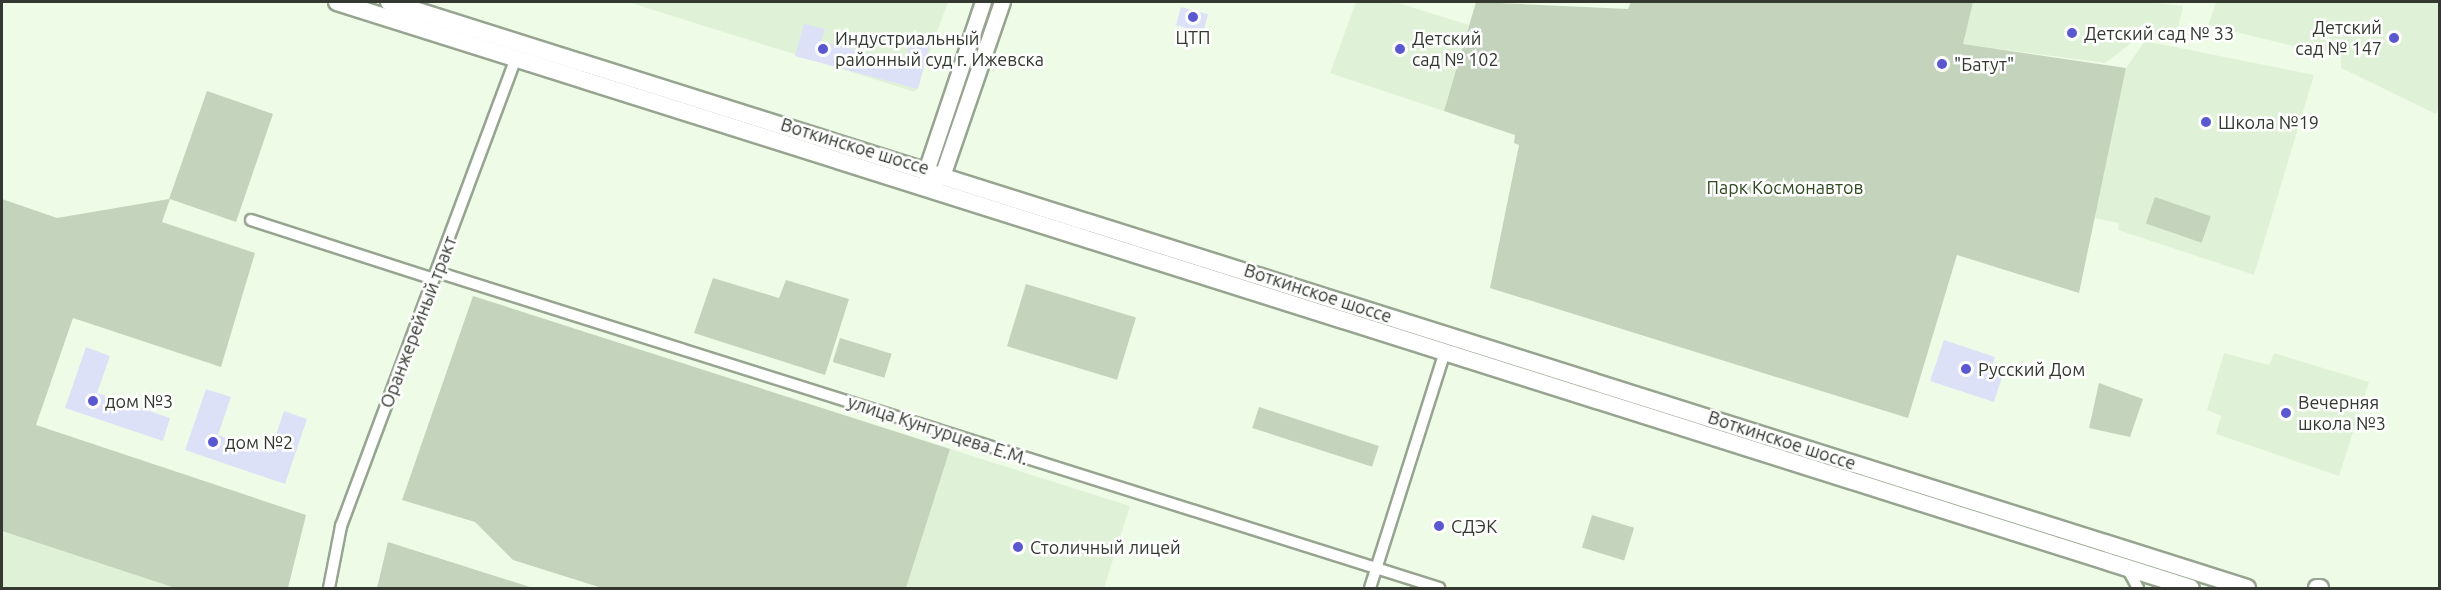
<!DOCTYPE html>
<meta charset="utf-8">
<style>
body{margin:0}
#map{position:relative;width:2441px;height:590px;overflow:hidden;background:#eefce7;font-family:Ubuntu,sans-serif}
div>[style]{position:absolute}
.built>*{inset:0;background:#dff2d7}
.green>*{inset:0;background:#c3d3bc;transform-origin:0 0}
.building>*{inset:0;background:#dde1f8;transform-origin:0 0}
.roads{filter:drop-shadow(2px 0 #96a490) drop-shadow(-2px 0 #96a490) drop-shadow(0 2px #96a490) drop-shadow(0 -2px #96a490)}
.minor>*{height:10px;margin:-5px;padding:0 5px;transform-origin:5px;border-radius:5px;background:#fff}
.secondary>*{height:15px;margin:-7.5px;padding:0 7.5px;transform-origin:7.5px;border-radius:7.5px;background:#fff}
.primary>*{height:16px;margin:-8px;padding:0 8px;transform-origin:8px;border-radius:8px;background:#fff}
.dots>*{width:16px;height:16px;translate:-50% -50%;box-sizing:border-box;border:3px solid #fff;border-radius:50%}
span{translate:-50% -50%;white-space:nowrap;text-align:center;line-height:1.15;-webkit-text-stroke:5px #fff;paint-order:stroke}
.poi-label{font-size:18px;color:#333930}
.right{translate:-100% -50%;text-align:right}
.left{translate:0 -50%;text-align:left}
.street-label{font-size:18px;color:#333930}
.park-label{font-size:18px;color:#2f4920}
.frame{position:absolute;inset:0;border:3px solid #333930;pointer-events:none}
</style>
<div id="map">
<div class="built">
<div style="clip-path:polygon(628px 2px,948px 2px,915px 92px)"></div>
<div style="clip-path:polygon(1356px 2px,1395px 2px,1469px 25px,1444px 111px,1330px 73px)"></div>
<div style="clip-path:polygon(1973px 2px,2150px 2px,2183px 6px,2176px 37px,2145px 33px,2105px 63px,1962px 44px)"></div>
<div style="clip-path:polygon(2216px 2px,2439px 2px,2439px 107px,2436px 114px,2341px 68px,2341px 58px,2208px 25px)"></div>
<div style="clip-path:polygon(2145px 41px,2314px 75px,2254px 275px,2118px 230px,2119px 223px,2093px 218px,2126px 68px)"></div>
<div style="clip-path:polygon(2224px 353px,2269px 365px,2274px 353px,2369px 382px,2339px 476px,2216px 434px,2221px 416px,2207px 410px)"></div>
<div style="clip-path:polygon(950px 449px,1130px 506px,1104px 588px,906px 588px)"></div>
<div style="clip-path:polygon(2px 531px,175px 588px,2px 588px)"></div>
</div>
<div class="green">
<div style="clip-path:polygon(1476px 2px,1628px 9px,1631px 2px,1973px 2px,1963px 44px,2126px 68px,2079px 293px,1957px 255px,1908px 418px,1490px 288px,1519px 145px,1514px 143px,1515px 135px,1444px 111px)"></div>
<div style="clip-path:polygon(207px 91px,273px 114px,236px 222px,170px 199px,162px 222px,255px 253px,221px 367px,73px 318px,36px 425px,306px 515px,288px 588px,175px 588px,2px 531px,2px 199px,57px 218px,169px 199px)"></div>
<div style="left:2155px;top:197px;width:59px;height:28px;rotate:19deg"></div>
<div style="clip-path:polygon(713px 278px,779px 298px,786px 280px,849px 299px,825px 375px,694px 333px)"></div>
<div style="left:1026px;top:284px;width:115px;height:65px;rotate:17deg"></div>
<div style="clip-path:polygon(473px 296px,950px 449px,906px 588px,602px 588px,513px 560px,475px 522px,402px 500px)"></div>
<div style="left:840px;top:338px;width:54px;height:25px;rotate:17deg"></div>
<div style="clip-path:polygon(2099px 383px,2143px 399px,2130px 437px,2089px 428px)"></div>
<div style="left:1259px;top:407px;width:126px;height:22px;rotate:18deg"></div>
<div style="left:1592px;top:515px;width:44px;height:34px;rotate:17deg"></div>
<div style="clip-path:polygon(388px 542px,533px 588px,377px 588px)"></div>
</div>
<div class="building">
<div style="left:1181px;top:7px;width:28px;height:19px;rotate:15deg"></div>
<div style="clip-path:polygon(804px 24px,825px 29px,821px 41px,905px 63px,912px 35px,931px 40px,918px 89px,795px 56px)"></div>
<div style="clip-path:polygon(1944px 340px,1995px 357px,1992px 367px,2004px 371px,1994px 402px,1930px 381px)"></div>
<div style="clip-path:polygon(86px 347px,110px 356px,97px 393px,170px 418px,163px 441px,65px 408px)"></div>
<div style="clip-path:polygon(206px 389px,231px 397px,218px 435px,270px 453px,284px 411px,307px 419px,285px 484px,185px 450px)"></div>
</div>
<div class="roads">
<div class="minor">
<div style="left:251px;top:220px;width:192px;rotate:17.9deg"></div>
<div style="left:437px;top:272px;width:1051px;rotate:17.5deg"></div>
<div style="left:2127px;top:568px;width:23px;rotate:61deg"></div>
<div style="left:329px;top:588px;width:63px;rotate:-79deg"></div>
<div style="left:341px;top:526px;width:500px;rotate:-69.5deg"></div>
<div style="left:1370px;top:588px;width:248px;rotate:-72.4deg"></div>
</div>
<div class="secondary">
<div style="left:928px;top:182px;width:14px;rotate:-94deg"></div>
<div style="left:927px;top:168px;width:175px;rotate:-71.4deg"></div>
<div style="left:933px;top:184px;width:15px;rotate:-48deg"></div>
<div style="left:943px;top:173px;width:181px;rotate:-71deg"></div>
</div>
<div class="primary">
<div style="left:337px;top:2px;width:1944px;rotate:17.54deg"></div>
<div style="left:389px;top:2px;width:1948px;rotate:17.5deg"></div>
<div style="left:2317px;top:588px;width:3px"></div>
</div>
</div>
<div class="dots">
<div style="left:1193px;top:17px;background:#5a58d0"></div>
<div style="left:2072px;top:33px;background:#5a58d0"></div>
<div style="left:2394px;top:38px;background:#5a58d0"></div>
<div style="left:823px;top:49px;background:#5a58d0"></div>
<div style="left:1400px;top:49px;background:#5a58d0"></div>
<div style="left:1942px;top:64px;background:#5a58d0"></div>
<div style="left:2206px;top:122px;background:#5a58d0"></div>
<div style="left:1966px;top:369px;background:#5a58d0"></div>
<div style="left:93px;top:401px;background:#5a58d0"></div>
<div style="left:2286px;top:413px;background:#5a58d0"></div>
<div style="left:213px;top:442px;background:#5a58d0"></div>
<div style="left:1439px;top:526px;background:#5a58d0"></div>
<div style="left:1018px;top:547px;background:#5a58d0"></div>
</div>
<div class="poi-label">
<span class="right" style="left:2382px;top:38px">Детский<br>сад № 147</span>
<span class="left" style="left:2084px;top:33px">Детский сад № 33</span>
<span style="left:1193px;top:37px">ЦТП</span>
<span class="left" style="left:835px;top:49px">Индустриальный<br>районный суд г. Ижевска</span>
<span class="left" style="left:1412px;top:49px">Детский<br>сад № 102</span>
<span class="left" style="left:1954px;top:64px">"Батут"</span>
<span class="left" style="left:2218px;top:122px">Школа №19</span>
<span class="left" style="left:1978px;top:369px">Русский Дом</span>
<span class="left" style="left:105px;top:401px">дом №3</span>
<span class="left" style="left:2298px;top:413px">Вечерняя<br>школа №3</span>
<span class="left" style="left:225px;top:442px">дом №2</span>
<span class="left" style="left:1451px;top:526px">СДЭК</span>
<span class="left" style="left:1030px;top:547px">Столичный лицей</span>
</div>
<div class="street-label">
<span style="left:855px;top:146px;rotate:17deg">Воткинское шоссе</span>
<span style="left:1318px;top:293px;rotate:18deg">Воткинское шоссе</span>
<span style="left:418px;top:322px;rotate:-69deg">Оранжерейный тракт</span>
<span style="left:938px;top:430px;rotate:18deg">улица Кунгурцева Е.М.</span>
<span style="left:1782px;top:440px;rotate:18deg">Воткинское шоссе</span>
</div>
<div class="park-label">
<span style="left:1785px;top:187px">Парк Космонавтов</span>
</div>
<div class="frame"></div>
</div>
